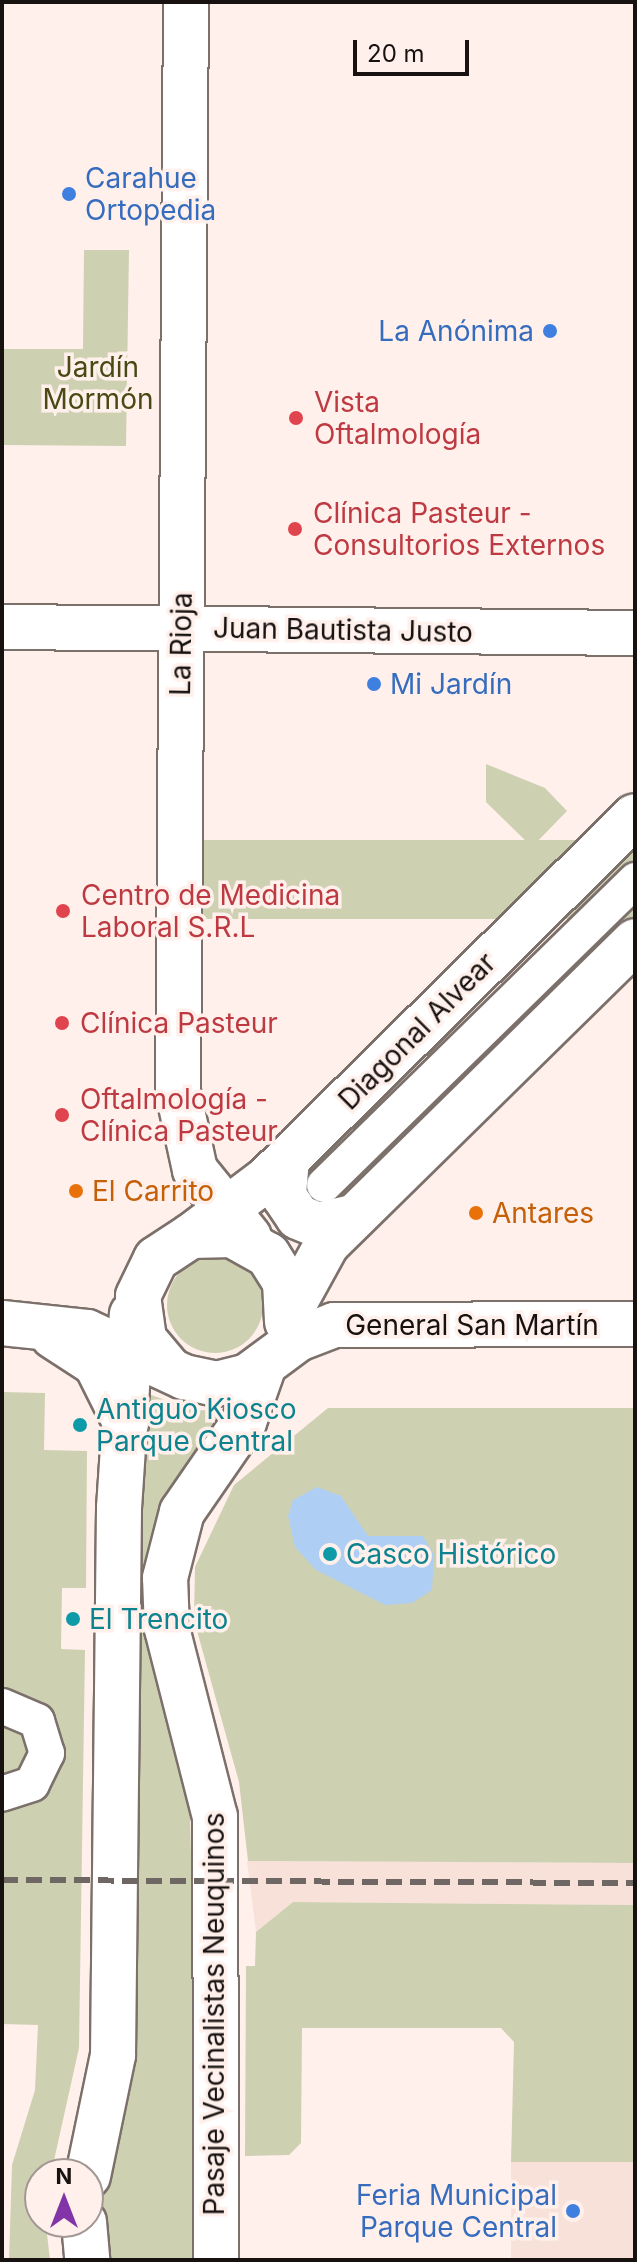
<!DOCTYPE html>
<meta charset="utf-8">
<style>
body{margin:0}
#map{position:relative;width:637px;height:2262px;overflow:hidden;background:#fff0eb;font-family:Inter,sans-serif}
div>[style]{position:absolute}
.built>*{inset:0;background:#f7e1d9;transform-origin:0 0}
.green>*{inset:0;background:#ced0b2;transform-origin:0 0}
.round{border-radius:50%}
.water>*{inset:0;background:#aecff3}
.roads{filter:drop-shadow(2px 0 #7c706b) drop-shadow(-2px 0 #7c706b) drop-shadow(0 2px #7c706b) drop-shadow(0 -2px #7c706b)}
.pedestrian>*{height:34px;margin:-17px;padding:0 17px;transform-origin:17px;border-radius:17px;background:#fff}
.minor>*{height:44px;margin:-22px;padding:0 22px;transform-origin:22px;border-radius:22px;background:#fff}
.secondary>*{height:44px;margin:-22px;padding:0 22px;transform-origin:22px;border-radius:22px;background:#fff}
.rail>*{height:6px;margin-top:-3px;transform-origin:0;background:repeating-linear-gradient(90deg,#6f6764 0 16px,transparent 0 24px)}
.dots>*{width:22px;height:22px;translate:-50% -50%;box-sizing:border-box;border:4px solid #fff0eb;border-radius:50%}
span{translate:-50% -50%;white-space:nowrap;text-align:center;line-height:1.15;-webkit-text-stroke:7px #fff0eb;paint-order:stroke}
.shop-label{font-size:28px;color:#366cbe}
.left{translate:0 -50%;text-align:left}
.right{translate:-100% -50%;text-align:right}
.park-label{font-size:28px;color:#484913}
.health-label{font-size:28px;color:#be3a42}
.street-label{font-size:28px;color:#171210}
.food-label{font-size:28px;color:#c56008}
.culture-label{font-size:28px;color:#0d838f}
.frame{position:absolute;inset:0;border:4px solid #171210;pointer-events:none}
.north{position:absolute;left:24px;top:2158px;width:80px;height:80px;box-sizing:border-box;background:#fff0eb;border:2px solid #a29793;border-radius:50%;rotate:0deg;font-size:22px;font-weight:700;line-height:32px;text-align:center;color:#171210}
.north::after{content:'';display:block;margin:auto;width:28px;height:36px;background:#8135a6;clip-path:polygon(50% 0,100% 100%,50% 72%,0 100%)}
.scale{position:absolute;left:353px;top:40px;width:116px;height:36px;box-sizing:border-box;border:4px solid #171210;border-top:0;padding-left:10px;font-size:24px;line-height:28px;white-space:nowrap;color:#171210;-webkit-text-stroke:6px #fff0eb;paint-order:stroke}
</style>
<div id="map">
<div class="built">
<div style="clip-path:polygon(247px 1861px,635px 1863px,635px 1905px,293px 1902px,256px 1932px)"></div>
<div style="left:511px;top:2162px;width:124px;height:98px"></div>
</div>
<div class="green">
<div style="clip-path:polygon(84px 250px,129px 250px,126px 446px,2px 445px,2px 349px,83px 349px)"></div>
<div style="clip-path:polygon(486px 764px,545px 788px,567px 811px,532px 847px,486px 802px)"></div>
<div style="left:635px;top:840px;width:79px;height:463px;rotate:90deg"></div>
<div class="round" style="left:167px;top:1257px;width:96px;height:96px"></div>
<div style="clip-path:polygon(2px 1392px,45px 1393px,44px 1450px,87px 1451px,86px 1588px,62px 1588px,61px 1649px,85px 1650px,79px 2048px,51px 2174px,40px 2174px,50px 2260px,9px 2260px,12px 2165px,35px 2090px,38px 2025px,2px 2024px)"></div>
<div style="clip-path:polygon(145px 1393px,195px 1410px,234px 1411px,182px 1493px,201px 2260px,99px 2260px,96px 2215px,127px 1539px)"></div>
<div style="clip-path:polygon(328px 1408px,635px 1408px,635px 1863px,248px 1861px,239px 1782px,194px 1620px,195px 1567px,234px 1485px)"></div>
<div style="clip-path:polygon(293px 1902px,635px 1905px,635px 2162px,511px 2162px,514px 2042px,501px 2028px,302px 2028px,301px 2143px,289px 2155px,245px 2156px,246px 1966px,255px 1966px,256px 1932px)"></div>
</div>
<div class="water">
<div style="clip-path:polygon(317px 1487px,341px 1496px,368px 1536px,423px 1536px,434px 1555px,432px 1590px,412px 1603px,385px 1605px,316px 1570px,295px 1547px,288px 1516px,293px 1500px)"></div>
</div>
<div class="roads">
<div class="pedestrian">
<div style="left:324px;top:1185px;width:436px;rotate:-44.4deg"></div>
<div style="left:2px;top:1706px;width:38px;rotate:23deg"></div>
<div style="left:37px;top:1721px;width:34px;rotate:73deg"></div>
<div style="left:47px;top:1753px;width:34px;rotate:116deg"></div>
<div style="left:32px;top:1784px;width:32px;rotate:162deg"></div>
</div>
<div class="minor">
<div style="left:186px;top:2px;width:1090px;rotate:90.42deg"></div>
<div style="left:178px;top:1092px;width:80px;rotate:77.7deg"></div>
<div style="left:195px;top:1170px;width:86px;rotate:51.1deg"></div>
<div style="left:2px;top:627px;width:633px;rotate:0.54deg"></div>
<div style="left:88px;top:2176px;width:124px;rotate:-78.3deg"></div>
<div style="left:113px;top:2055px;width:547px;rotate:-89.37deg"></div>
<div style="left:119px;top:1508px;width:194px;rotate:-86.2deg"></div>
<div style="left:84px;top:2222px;width:38px;rotate:85deg"></div>
<div style="left:216px;top:2260px;width:443px;rotate:-90.1deg"></div>
<div style="left:215px;top:1817px;width:194px;rotate:-104.3deg"></div>
<div style="left:167px;top:1629px;width:51px;rotate:-92.2deg"></div>
<div style="left:165px;top:1578px;width:68px;rotate:-75.6deg"></div>
<div style="left:182px;top:1512px;width:109px;rotate:-55.4deg"></div>
<div style="left:244px;top:1422px;width:57px;rotate:-70.6deg"></div>
</div>
<div class="secondary">
<div style="left:287px;top:1159px;width:37px;rotate:95deg"></div>
<div style="left:284px;top:1196px;width:25px;rotate:56deg"></div>
<div style="left:298px;top:1217px;width:22px;rotate:22deg"></div>
<div style="left:318px;top:1225px;width:37px;rotate:-13deg"></div>
<div style="left:191px;top:1236px;width:96px;rotate:-37deg"></div>
<div style="left:268px;top:1178px;width:515px;rotate:-44.61deg"></div>
<div style="left:289px;top:1313px;width:79px;rotate:-61.2deg"></div>
<div style="left:327px;top:1244px;width:432px;rotate:-44.5deg"></div>
<div style="left:2px;top:1323px;width:85px;rotate:6deg"></div>
<div style="left:87px;top:1332px;width:107px;rotate:24.9deg"></div>
<div style="left:184px;top:1377px;width:33px;rotate:12deg"></div>
<div style="left:216px;top:1384px;width:33px;rotate:-14deg"></div>
<div style="left:248px;top:1376px;width:62px;rotate:-36.5deg"></div>
<div style="left:298px;top:1339px;width:39px;rotate:-21deg"></div>
<div style="left:334px;top:1325px;width:301px;rotate:-0.2deg"></div>
<div style="left:53px;top:1336px;width:51px;rotate:33.1deg"></div>
<div style="left:96px;top:1364px;width:67px;rotate:63.4deg"></div>
<div style="left:169px;top:1369px;width:39px;rotate:-130deg"></div>
<div style="left:144px;top:1339px;width:43px;rotate:-97.9deg"></div>
<div style="left:138px;top:1296px;width:41px;rotate:-64.1deg"></div>
<div style="left:156px;top:1259px;width:42px;rotate:-33.3deg"></div>
<div style="left:191px;top:1236px;width:41px;rotate:-1.4deg"></div>
<div style="left:232px;top:1235px;width:41px;rotate:29.1deg"></div>
<div style="left:268px;top:1255px;width:32px;rotate:58deg"></div>
<div style="left:285px;top:1282px;width:40px;rotate:87.1deg"></div>
</div>
</div>
<div class="rail">
<div style="left:2px;top:1880px;width:633px;rotate:0.27deg"></div>
</div>
<div class="dots">
<div style="left:69px;top:194px;background:#3f7fe0"></div>
<div style="left:550px;top:331px;background:#3f7fe0"></div>
<div style="left:296px;top:418px;background:#e0444e"></div>
<div style="left:295px;top:529px;background:#e0444e"></div>
<div style="left:374px;top:684px;background:#3f7fe0"></div>
<div style="left:63px;top:911px;background:#e0444e"></div>
<div style="left:62px;top:1023px;background:#e0444e"></div>
<div style="left:62px;top:1115px;background:#e0444e"></div>
<div style="left:76px;top:1191px;background:#e8710a"></div>
<div style="left:476px;top:1213px;background:#e8710a"></div>
<div style="left:80px;top:1425px;background:#0f9aa8"></div>
<div style="left:330px;top:1554px;background:#0f9aa8"></div>
<div style="left:73px;top:1619px;background:#0f9aa8"></div>
<div style="left:573px;top:2211px;background:#3f7fe0"></div>
</div>
<div class="shop-label">
<span class="left" style="left:85px;top:194px">Carahue<br>Ortopedia</span>
<span class="right" style="left:534px;top:331px">La Anónima</span>
<span class="left" style="left:390px;top:684px">Mi Jardín</span>
<span class="right" style="left:557px;top:2211px">Feria Municipal<br>Parque Central</span>
</div>
<div class="park-label">
<span style="left:98px;top:383px">Jardín<br>Mormón</span>
</div>
<div class="health-label">
<span class="left" style="left:314px;top:418px">Vista<br>Oftalmología</span>
<span class="left" style="left:313px;top:529px">Clínica Pasteur -<br>Consultorios Externos</span>
<span class="left" style="left:81px;top:911px">Centro de Medicina<br>Laboral S.R.L</span>
<span class="left" style="left:80px;top:1023px">Clínica Pasteur</span>
<span class="left" style="left:80px;top:1115px">Oftalmología -<br>Clínica Pasteur</span>
</div>
<div class="street-label">
<span style="left:343px;top:630px;rotate:1deg">Juan Bautista Justo</span>
<span style="left:181px;top:644px;rotate:-89deg">La Rioja</span>
<span style="left:417px;top:1031px;rotate:-45deg">Diagonal Alvear</span>
<span style="left:472px;top:1325px">General San Martín</span>
<span style="left:214px;top:2014px;rotate:-90deg">Pasaje Vecinalistas Neuquinos</span>
</div>
<div class="food-label">
<span class="left" style="left:92px;top:1191px">El Carrito</span>
<span class="left" style="left:492px;top:1213px">Antares</span>
</div>
<div class="culture-label">
<span class="left" style="left:96px;top:1425px">Antiguo Kiosco<br>Parque Central</span>
<span class="left" style="left:346px;top:1554px">Casco Histórico</span>
<span class="left" style="left:89px;top:1619px">El Trencito</span>
</div>
<div class="frame"></div>
<div class="north">N</div>
<div class="scale">20 m</div>
</div>
